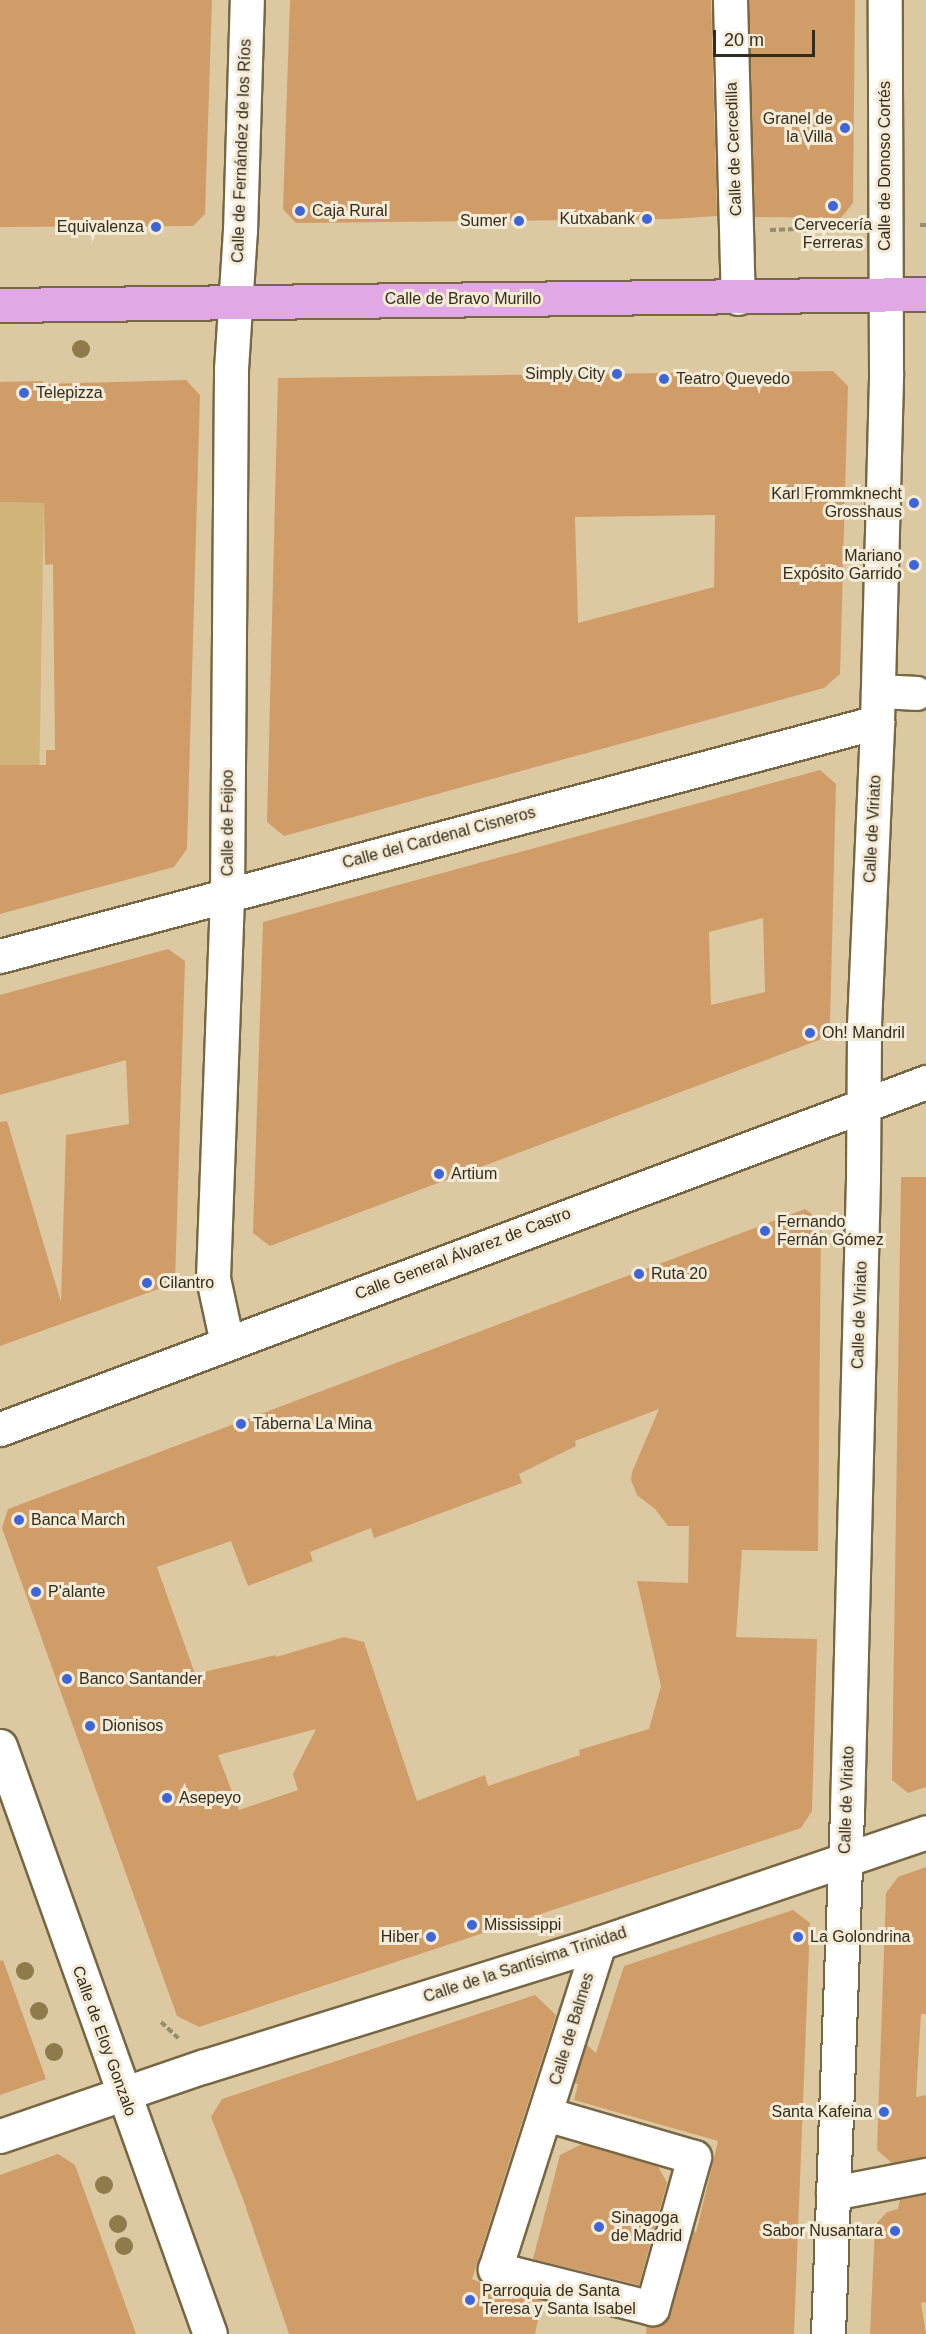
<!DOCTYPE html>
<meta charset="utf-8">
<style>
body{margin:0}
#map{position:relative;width:926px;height:2334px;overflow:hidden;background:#dcc9a2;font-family:Arial,sans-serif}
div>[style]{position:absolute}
.green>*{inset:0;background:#d0b47a;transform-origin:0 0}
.building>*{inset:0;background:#d09d69}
.path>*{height:4px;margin-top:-2px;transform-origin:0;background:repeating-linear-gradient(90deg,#988a6d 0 6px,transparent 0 9px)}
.roads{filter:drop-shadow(2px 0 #786743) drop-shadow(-2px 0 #786743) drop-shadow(0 2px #786743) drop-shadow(0 -2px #786743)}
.minor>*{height:33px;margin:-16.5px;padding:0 16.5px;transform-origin:16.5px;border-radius:16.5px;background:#fff}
.major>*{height:33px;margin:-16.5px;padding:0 16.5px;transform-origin:16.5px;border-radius:16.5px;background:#e2a8e5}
.trees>*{width:18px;height:18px;margin:-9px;border-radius:50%;background:#8e7a4a}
.dots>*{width:16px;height:16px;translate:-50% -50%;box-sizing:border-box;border:3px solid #f4ebd7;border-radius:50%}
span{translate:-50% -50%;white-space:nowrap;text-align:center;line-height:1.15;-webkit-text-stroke:6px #f4ebd7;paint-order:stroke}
.poi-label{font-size:16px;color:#332c1d}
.right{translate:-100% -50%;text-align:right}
.left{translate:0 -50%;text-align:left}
.street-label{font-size:16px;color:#332c1d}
.scale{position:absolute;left:713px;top:30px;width:102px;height:27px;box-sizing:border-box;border:3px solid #332c1d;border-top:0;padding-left:8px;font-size:18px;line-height:21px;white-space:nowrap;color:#332c1d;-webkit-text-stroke:4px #f4ebd7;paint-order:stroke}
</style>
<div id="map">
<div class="green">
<div style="left:0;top:502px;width:44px;height:263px;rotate:1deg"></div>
</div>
<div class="building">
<div style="clip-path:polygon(0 0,212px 0,205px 214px,193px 226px,0 227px)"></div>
<div style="clip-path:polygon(290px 0,711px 0,717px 216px,672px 219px,296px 223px,283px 209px)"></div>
<div style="clip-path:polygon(749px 0,855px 0,853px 203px,841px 218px,755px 217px)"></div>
<div style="clip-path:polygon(evenodd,833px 371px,848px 386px,840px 674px,824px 688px,284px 836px,267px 822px,278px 378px,833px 371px,715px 515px,714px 587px,578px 623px,575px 517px,715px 515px)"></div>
<div style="clip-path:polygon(186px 380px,200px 395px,187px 849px,174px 867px,0 914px,0 765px,46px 765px,46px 750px,55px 750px,53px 564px,45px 565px,44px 503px,0 502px,0 382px,43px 381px,43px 384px)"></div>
<div style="clip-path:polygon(evenodd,820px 770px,836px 784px,830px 1024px,819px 1040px,270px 1246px,253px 1233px,263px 922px,820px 770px,763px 918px,765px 992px,711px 1005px,709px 932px,763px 918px)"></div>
<div style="clip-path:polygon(168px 949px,185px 961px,175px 1283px,0 1346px,0 1122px,7px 1121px,61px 1302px,66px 1135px,129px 1124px,126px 1060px,0 1095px,0 995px)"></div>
<div style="clip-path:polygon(901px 1177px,926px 1177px,926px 1787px,908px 1793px,892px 1780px)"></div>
<div style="clip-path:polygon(evenodd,805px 1209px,821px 1221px,818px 1551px,742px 1550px,736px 1637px,817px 1639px,812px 1811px,801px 1828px,199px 2027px,177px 2016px,2px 1528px,8px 1509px,805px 1209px,659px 1409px,632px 1472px,631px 1480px,637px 1495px,655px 1509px,668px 1526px,689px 1526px,688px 1583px,637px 1581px,661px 1686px,649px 1729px,579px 1750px,580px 1755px,488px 1786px,485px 1775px,417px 1801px,364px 1642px,344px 1637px,276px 1657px,276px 1655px,195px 1674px,157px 1567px,231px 1541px,248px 1586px,313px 1561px,310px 1552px,371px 1528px,374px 1538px,522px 1483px,519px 1474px,576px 1446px,575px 1441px,659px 1409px,805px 1209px,316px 1729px,293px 1774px,298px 1790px,239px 1810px,218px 1755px,316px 1729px)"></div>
<div style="clip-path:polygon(926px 1867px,926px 2014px,921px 2014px,916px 2097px,926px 2095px,926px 2157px,892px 2163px,877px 2150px,886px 1893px,898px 1877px)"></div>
<div style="clip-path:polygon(793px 1910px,810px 1923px,794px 2334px,646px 2334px,647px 2326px,658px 2326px,666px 2321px,670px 2313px,693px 2229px,696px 2233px,718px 2141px,574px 2100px,578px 2084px,574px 2083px,586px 2044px,596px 2053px,624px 1966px)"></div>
<div style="clip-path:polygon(3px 1960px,46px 2079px,0 2095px,0 1961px)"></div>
<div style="clip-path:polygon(535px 1995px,556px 2015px,472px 2279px,490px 2287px,542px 2300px,535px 2334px,289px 2334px,243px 2199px,211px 2117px,222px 2099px)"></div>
<div style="clip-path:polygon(582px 2144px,658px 2166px,667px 2183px,639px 2285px,533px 2259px,560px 2155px)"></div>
<div style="clip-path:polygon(58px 2154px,75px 2165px,136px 2334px,0 2334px,0 2175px)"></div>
<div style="clip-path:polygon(926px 2194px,926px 2302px,921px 2303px,926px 2334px,870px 2334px,875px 2225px,887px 2212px,898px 2209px,900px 2199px)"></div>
</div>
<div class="path">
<div style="left:920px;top:225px;width:6px"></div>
<div style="left:770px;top:230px;width:82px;rotate:-2.1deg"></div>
<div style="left:161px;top:2022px;width:26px;rotate:43deg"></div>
</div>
<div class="roads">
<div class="minor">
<div style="left:730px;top:0;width:298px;rotate:88.5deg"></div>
<div style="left:878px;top:691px;width:38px;rotate:3deg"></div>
<div style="left:0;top:956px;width:908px;rotate:-14.94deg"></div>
<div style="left:227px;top:1343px;width:66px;rotate:-102.2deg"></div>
<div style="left:213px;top:1278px;width:383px;rotate:-87.9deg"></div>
<div style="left:227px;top:895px;width:526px;rotate:-89.56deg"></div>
<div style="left:231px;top:369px;width:138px;rotate:-86.3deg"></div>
<div style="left:240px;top:231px;width:231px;rotate:-88.3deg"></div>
<div style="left:0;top:1429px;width:989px;rotate:-20.54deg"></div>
<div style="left:0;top:1746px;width:624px;rotate:70.35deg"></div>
<div style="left:546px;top:2114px;width:154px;rotate:16.2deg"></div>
<div style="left:694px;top:2157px;width:157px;rotate:105.5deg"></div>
<div style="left:652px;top:2308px;width:162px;rotate:-166deg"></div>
<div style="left:495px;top:2269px;width:342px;rotate:-72.3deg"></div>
<div style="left:0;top:2136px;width:217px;rotate:-18.9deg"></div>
<div style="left:205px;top:2066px;width:413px;rotate:-17.3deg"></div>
<div style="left:599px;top:1943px;width:345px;rotate:-18.7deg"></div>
<div style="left:833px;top:2193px;width:95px;rotate:-11deg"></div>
<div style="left:828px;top:2334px;width:523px;rotate:-87.92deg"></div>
<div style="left:847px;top:1811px;width:634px;rotate:-88.55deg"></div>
<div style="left:863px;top:1177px;width:152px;rotate:-89.6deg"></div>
<div style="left:864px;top:1025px;width:303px;rotate:-87.5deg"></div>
<div style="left:877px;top:722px;width:350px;rotate:-88.5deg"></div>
<div style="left:886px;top:372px;width:372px;rotate:-90.2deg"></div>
</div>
<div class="major">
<div style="left:0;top:305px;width:926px;rotate:-0.68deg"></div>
</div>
</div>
<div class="trees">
<div style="left:81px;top:349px"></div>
<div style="left:25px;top:1971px"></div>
<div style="left:39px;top:2011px"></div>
<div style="left:54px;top:2052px"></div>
<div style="left:104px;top:2185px"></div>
<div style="left:118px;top:2224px"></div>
<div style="left:124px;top:2246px"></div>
</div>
<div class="dots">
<div style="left:845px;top:128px;background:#3e66d8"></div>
<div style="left:833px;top:206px;background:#3e66d8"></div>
<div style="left:300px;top:211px;background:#3e66d8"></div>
<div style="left:647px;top:219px;background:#3e66d8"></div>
<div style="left:519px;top:221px;background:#3e66d8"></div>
<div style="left:156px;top:227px;background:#3e66d8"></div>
<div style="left:617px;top:374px;background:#3e66d8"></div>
<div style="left:664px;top:379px;background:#3e66d8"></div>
<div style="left:24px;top:393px;background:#3e66d8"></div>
<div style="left:914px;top:503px;background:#3e66d8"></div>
<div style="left:914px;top:565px;background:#3e66d8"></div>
<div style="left:810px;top:1033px;background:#3e66d8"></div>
<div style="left:439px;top:1174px;background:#3e66d8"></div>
<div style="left:765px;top:1231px;background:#3e66d8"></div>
<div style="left:639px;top:1274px;background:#3e66d8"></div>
<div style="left:147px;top:1283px;background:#3e66d8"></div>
<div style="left:241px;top:1424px;background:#3e66d8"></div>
<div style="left:19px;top:1520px;background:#3e66d8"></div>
<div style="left:36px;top:1592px;background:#3e66d8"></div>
<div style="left:67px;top:1679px;background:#3e66d8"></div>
<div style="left:90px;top:1726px;background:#3e66d8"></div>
<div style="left:167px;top:1798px;background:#3e66d8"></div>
<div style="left:472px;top:1925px;background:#3e66d8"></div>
<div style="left:431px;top:1937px;background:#3e66d8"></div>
<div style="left:798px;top:1937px;background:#3e66d8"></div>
<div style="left:884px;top:2112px;background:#3e66d8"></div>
<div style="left:599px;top:2227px;background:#3e66d8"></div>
<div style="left:895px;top:2231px;background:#3e66d8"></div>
<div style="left:470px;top:2300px;background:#3e66d8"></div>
</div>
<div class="poi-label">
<span class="right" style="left:833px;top:128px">Granel de<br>la Villa</span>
<span class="left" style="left:312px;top:211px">Caja Rural</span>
<span class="right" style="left:635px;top:219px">Kutxabank</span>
<span class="right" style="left:507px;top:221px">Sumer</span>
<span style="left:833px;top:234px">Cervecería<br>Ferreras</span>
<span class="right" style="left:144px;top:227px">Equivalenza</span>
<span class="right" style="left:605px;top:374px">Simply City</span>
<span class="left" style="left:676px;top:379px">Teatro Quevedo</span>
<span class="left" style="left:36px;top:393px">Telepizza</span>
<span class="right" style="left:902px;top:503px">Karl Frommknecht<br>Grosshaus</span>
<span class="right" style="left:902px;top:565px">Mariano<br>Expósito Garrido</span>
<span class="left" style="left:822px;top:1033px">Oh! Mandril</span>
<span class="left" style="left:451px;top:1174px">Artium</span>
<span class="left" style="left:777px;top:1231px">Fernando<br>Fernán Gómez</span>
<span class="left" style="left:651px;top:1274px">Ruta 20</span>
<span class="left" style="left:159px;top:1283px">Cilantro</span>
<span class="left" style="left:253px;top:1424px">Taberna La Mina</span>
<span class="left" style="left:31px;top:1520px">Banca March</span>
<span class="left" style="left:48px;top:1592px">P'alante</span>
<span class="left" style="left:79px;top:1679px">Banco Santander</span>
<span class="left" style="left:102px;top:1726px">Dionisos</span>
<span class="left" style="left:179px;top:1798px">Asepeyo</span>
<span class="left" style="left:484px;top:1925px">Mississippi</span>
<span class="right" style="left:419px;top:1937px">Hiber</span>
<span class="left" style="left:810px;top:1937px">La Golondrina</span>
<span class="right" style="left:872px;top:2112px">Santa Kafeina</span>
<span class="left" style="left:611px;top:2227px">Sinagoga<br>de Madrid</span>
<span class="right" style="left:883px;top:2231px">Sabor Nusantara</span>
<span class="left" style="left:482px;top:2300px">Parroquia de Santa<br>Teresa y Santa Isabel</span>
</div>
<div class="street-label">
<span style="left:734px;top:149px;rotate:-92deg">Calle de Cercedilla</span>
<span style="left:242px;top:151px;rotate:-88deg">Calle de Fernández de los Ríos</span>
<span style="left:885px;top:166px;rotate:-90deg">Calle de Donoso Cortés</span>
<span style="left:463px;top:299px">Calle de Bravo Murillo</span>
<span style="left:228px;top:823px;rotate:-90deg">Calle de Feijoo</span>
<span style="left:873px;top:829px;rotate:-87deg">Calle de Viriato</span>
<span style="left:439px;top:838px;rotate:-15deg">Calle del Cardenal Cisneros</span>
<span style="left:463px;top:1254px;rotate:-21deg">Calle General Álvarez de Castro</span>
<span style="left:860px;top:1315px;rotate:-88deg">Calle de Viriato</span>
<span style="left:847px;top:1800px;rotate:-88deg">Calle de Viriato</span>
<span style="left:525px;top:1965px;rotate:-18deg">Calle de la Santísima Trinidad</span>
<span style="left:572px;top:2029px;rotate:-73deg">Calle de Balmes</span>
<span style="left:104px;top:2041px;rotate:70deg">Calle de Eloy Gonzalo</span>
</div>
<div class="scale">20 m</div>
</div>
